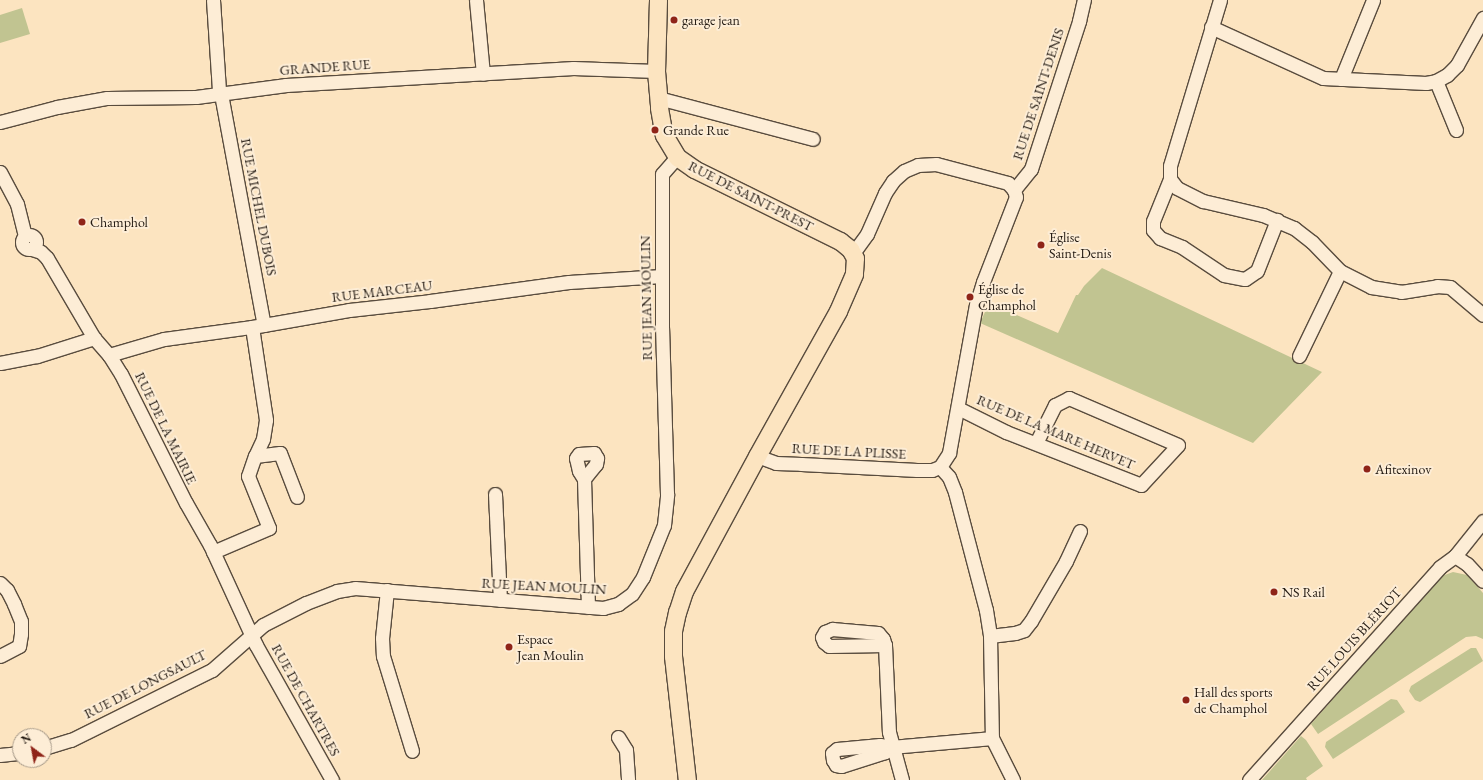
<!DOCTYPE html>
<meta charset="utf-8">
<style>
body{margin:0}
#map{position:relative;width:1483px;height:780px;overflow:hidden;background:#fce4c0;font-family:"EB Garamond",serif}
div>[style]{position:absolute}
.green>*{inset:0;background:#c1c491}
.roads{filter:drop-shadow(1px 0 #594c3e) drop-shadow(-1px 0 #594c3e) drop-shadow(0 1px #594c3e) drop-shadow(0 -1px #594c3e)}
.minor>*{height:13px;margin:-6.5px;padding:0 6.5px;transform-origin:6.5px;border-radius:6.5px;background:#fdedd6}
.minor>.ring{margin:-6.5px;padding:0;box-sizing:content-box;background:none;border:13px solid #fdedd6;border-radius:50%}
.major>*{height:17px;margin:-8.5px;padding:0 8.5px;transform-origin:8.5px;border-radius:8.5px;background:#fce4c0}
.dots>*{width:11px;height:11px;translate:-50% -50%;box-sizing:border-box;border:2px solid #fdedd6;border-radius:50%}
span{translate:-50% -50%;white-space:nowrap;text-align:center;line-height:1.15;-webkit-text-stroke:4px #fdedd6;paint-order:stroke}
.poi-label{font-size:14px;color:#231a12}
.left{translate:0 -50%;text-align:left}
.street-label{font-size:14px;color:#231a12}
.north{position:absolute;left:12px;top:728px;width:40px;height:40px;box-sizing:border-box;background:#fdedd6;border:1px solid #a69988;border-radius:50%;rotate:328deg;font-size:11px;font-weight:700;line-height:16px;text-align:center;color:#231a12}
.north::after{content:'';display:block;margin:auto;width:14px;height:18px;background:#8f2418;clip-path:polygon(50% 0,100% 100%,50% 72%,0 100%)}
</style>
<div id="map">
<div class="green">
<div style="clip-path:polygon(22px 8px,30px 34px,0 43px,0 15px)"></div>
<div style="clip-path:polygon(1102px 268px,1322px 372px,1253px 443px,980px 323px,989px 303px,1058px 333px,1076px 295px,1078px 295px,1084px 286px)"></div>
<div style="clip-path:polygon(1453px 572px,1467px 575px,1483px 593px,1483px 639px,1476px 636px,1466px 637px,1318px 734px,1311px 724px,1442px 576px)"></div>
<div style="clip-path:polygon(1471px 648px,1476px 648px,1483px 661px,1420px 702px,1415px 700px,1409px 691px,1411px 686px)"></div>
<div style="clip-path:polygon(1391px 699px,1397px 700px,1405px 712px,1333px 759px,1325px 747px,1326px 742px)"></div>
<div style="clip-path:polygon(1301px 736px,1306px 740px,1323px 766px,1306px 778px,1307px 780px,1262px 780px)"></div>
</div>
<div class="roads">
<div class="minor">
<div style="left:213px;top:0;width:90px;rotate:86.2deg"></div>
<div style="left:219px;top:90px;width:4px;rotate:63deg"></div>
<div style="left:221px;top:94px;width:235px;rotate:79.5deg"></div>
<div style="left:476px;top:0;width:74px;rotate:84.6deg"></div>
<div style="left:1220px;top:0;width:173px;rotate:106.8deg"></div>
<div style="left:1170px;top:166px;width:13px;rotate:90deg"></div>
<div style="left:1170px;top:179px;width:11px;rotate:52deg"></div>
<div style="left:1177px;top:188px;width:29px;rotate:27deg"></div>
<div style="left:1203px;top:201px;width:62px;rotate:13.1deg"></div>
<div style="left:1263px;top:215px;width:34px;rotate:23deg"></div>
<div style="left:1294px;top:228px;width:23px;rotate:38deg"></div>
<div style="left:1312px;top:242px;width:40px;rotate:46deg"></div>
<div style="left:1340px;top:271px;width:35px;rotate:27deg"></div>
<div style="left:1371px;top:287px;width:30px;rotate:9deg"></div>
<div style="left:1401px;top:292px;width:36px;rotate:-9deg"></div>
<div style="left:1437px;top:286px;width:13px;rotate:4deg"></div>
<div style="left:1450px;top:287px;width:43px;rotate:40.3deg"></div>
<div style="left:1211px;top:27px;width:123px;rotate:24.5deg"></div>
<div style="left:1323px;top:78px;width:103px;rotate:2.8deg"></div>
<div style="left:1426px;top:83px;width:10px;rotate:-11deg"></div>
<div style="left:1436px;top:81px;width:13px;rotate:-29deg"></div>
<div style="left:1447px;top:75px;width:14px;rotate:-45deg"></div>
<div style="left:1457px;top:65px;width:54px;rotate:-61deg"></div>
<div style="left:1341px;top:79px;width:85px;rotate:-67.9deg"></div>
<div style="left:1436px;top:81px;width:53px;rotate:67.8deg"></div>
<div style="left:658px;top:98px;width:160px;rotate:14.8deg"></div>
<div style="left:0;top:122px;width:59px;rotate:-14.7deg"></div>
<div style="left:57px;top:107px;width:51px;rotate:-10.2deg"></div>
<div style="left:107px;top:98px;width:89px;rotate:-0.6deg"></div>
<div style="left:196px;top:97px;width:91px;rotate:-7.6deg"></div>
<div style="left:286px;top:85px;width:288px;rotate:-3.4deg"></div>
<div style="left:573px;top:68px;width:83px;rotate:2.1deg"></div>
<div style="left:0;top:172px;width:36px;rotate:62deg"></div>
<div style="left:17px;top:204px;width:32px;rotate:76deg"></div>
<div style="left:1170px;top:179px;width:45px;rotate:112deg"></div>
<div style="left:1153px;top:221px;width:9px;rotate:90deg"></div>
<div style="left:1153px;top:230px;width:11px;rotate:49deg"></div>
<div style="left:1160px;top:238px;width:24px;rotate:22deg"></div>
<div style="left:1182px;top:247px;width:50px;rotate:33.7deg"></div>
<div style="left:1224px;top:275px;width:21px;rotate:11deg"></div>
<div style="left:1245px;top:279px;width:14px;rotate:-34deg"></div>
<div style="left:1257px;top:271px;width:55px;rotate:-68.6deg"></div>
<div style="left:1014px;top:190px;width:27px;rotate:-51deg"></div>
<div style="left:1031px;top:169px;width:156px;rotate:-72deg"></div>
<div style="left:1079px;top:21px;width:22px;rotate:-77deg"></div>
<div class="ring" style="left:22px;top:235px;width:1px;height:1px"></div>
<div style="left:32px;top:249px;width:9px;rotate:18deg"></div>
<div style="left:41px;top:252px;width:8px;rotate:45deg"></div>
<div style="left:47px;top:258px;width:93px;rotate:59.6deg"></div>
<div style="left:94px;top:338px;width:23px;rotate:49deg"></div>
<div style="left:109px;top:355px;width:22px;rotate:58deg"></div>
<div style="left:121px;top:374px;width:144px;rotate:63.3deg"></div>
<div style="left:186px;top:503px;width:48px;rotate:60.3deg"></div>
<div style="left:210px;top:545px;width:110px;rotate:65.3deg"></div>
<div style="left:256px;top:645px;width:155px;rotate:60.6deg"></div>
<div style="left:252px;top:327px;width:94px;rotate:81.4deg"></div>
<div style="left:266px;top:420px;width:19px;rotate:99deg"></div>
<div style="left:263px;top:439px;width:19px;rotate:115deg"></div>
<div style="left:109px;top:355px;width:57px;rotate:-16.2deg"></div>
<div style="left:164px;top:339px;width:89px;rotate:-7.8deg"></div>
<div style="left:252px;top:327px;width:98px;rotate:-9.9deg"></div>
<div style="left:349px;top:310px;width:81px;rotate:-6.3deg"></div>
<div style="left:430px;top:301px;width:140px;rotate:-7.8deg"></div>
<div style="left:569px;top:282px;width:93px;rotate:-3.7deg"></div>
<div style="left:1299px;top:356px;width:94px;rotate:-64.2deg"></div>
<div style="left:0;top:363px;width:38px;rotate:-11deg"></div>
<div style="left:37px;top:356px;width:60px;rotate:-17.5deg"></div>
<div style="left:958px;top:408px;width:54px;rotate:26.6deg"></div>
<div style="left:1006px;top:432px;width:145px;rotate:21.4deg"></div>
<div style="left:1141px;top:485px;width:54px;rotate:-47.2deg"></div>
<div style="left:1178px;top:445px;width:119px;rotate:-156.7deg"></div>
<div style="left:1069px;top:398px;width:16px;rotate:153deg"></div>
<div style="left:1055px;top:405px;width:42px;rotate:116.6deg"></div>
<div style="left:757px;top:456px;width:20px;rotate:20deg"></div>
<div style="left:776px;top:463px;width:25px;rotate:2deg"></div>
<div style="left:801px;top:464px;width:116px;rotate:3deg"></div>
<div style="left:917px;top:470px;width:15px"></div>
<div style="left:932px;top:470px;width:9px;rotate:-21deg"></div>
<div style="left:940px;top:467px;width:17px;rotate:-57deg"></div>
<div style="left:949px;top:453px;width:150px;rotate:-79.7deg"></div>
<div style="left:976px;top:305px;width:24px;rotate:-73deg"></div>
<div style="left:983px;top:282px;width:91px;rotate:-68.8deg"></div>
<div style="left:1016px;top:197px;width:7px;rotate:-106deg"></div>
<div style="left:1014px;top:190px;width:9px;rotate:-131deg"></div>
<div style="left:1008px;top:183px;width:74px;rotate:-165.2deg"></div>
<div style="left:936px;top:164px;width:18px;rotate:177deg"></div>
<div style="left:918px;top:165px;width:15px;rotate:157deg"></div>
<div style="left:904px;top:171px;width:15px;rotate:138deg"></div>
<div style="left:893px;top:181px;width:14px;rotate:124deg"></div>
<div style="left:885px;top:193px;width:45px;rotate:113.7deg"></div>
<div style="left:867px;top:234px;width:24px;rotate:126deg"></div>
<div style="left:940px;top:467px;width:13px;rotate:48deg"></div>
<div style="left:949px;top:477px;width:16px;rotate:68deg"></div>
<div style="left:955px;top:492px;width:122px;rotate:75.3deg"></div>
<div style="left:986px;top:610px;width:26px;rotate:81deg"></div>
<div style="left:990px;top:636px;width:102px;rotate:88.9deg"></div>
<div style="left:992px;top:738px;width:47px;rotate:63.4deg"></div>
<div style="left:584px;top:479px;width:9px;rotate:-122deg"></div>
<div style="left:579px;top:471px;width:13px;rotate:-103deg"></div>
<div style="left:576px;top:458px;width:5px;rotate:-53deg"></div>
<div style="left:579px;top:454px;width:15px;rotate:-4deg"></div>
<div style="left:594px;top:453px;width:6px;rotate:59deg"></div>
<div style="left:597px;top:458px;width:6px;rotate:99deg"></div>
<div style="left:596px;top:464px;width:19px;rotate:129deg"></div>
<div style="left:584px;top:479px;width:128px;rotate:88.2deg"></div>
<div style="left:495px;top:494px;width:106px;rotate:87.3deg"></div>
<div style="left:213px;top:552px;width:61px;rotate:-23.2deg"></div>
<div style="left:269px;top:528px;width:56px;rotate:-112deg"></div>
<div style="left:248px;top:476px;width:21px;rotate:-71deg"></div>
<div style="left:255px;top:456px;width:25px;rotate:-7deg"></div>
<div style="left:280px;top:453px;width:47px;rotate:68.9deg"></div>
<div style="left:1455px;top:556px;width:14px;rotate:34deg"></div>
<div style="left:1467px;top:564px;width:23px;rotate:47deg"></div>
<div style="left:0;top:583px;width:10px;rotate:45deg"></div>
<div style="left:7px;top:590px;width:16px;rotate:63deg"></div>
<div style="left:14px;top:604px;width:18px;rotate:68deg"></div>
<div style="left:21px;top:621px;width:13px;rotate:90deg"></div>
<div style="left:21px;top:634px;width:12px;rotate:99deg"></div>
<div style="left:19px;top:646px;width:21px;rotate:152deg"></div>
<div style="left:387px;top:590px;width:48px;rotate:95.9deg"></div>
<div style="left:382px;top:638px;width:18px;rotate:87deg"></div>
<div style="left:383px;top:656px;width:99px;rotate:73deg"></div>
<div style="left:990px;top:636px;width:25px;rotate:-7deg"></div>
<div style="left:1015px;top:633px;width:9px;rotate:-18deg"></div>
<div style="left:1024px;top:630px;width:11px;rotate:-52deg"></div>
<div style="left:1031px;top:621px;width:69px;rotate:-59.7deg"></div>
<div style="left:1066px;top:561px;width:33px;rotate:-65deg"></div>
<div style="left:885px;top:645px;width:56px;rotate:179deg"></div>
<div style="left:829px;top:646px;width:6px;rotate:-141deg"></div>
<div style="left:824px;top:642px;width:5px;rotate:-112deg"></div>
<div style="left:822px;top:637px;width:6px;rotate:-59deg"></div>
<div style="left:825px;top:632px;width:8px;rotate:-23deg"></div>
<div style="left:832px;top:629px;width:46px;rotate:5deg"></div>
<div style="left:878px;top:633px;width:8px;rotate:50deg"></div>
<div style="left:883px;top:639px;width:6px;rotate:72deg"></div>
<div style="left:885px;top:645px;width:87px;rotate:87.4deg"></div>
<div style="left:889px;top:732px;width:50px;rotate:74.8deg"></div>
<div style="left:618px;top:737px;width:15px;rotate:58deg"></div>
<div style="left:626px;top:750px;width:30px;rotate:86deg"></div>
<div style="left:892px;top:747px;width:9px;rotate:144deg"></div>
<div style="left:885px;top:752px;width:46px;rotate:162.3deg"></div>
<div style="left:841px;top:766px;width:5px;rotate:-169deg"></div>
<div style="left:836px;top:765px;width:6px;rotate:-121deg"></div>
<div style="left:833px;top:760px;width:7px;rotate:-98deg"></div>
<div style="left:832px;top:753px;width:6px;rotate:-39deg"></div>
<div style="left:837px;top:749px;width:43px;rotate:-5.3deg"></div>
<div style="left:880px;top:745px;width:12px;rotate:9deg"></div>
<div style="left:892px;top:747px;width:100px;rotate:-5.1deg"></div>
<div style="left:44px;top:748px;width:28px;rotate:-17deg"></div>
<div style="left:71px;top:740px;width:157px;rotate:-26.4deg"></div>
<div style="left:212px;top:670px;width:68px;rotate:-41.4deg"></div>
<div style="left:263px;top:625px;width:48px;rotate:-27.1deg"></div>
<div style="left:306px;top:603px;width:33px;rotate:-21deg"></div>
<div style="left:337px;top:591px;width:18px;rotate:-9deg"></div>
<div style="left:355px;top:588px;width:249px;rotate:4.6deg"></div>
<div style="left:603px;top:608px;width:16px;rotate:-15deg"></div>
<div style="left:618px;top:604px;width:17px;rotate:-36deg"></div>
<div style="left:632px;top:594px;width:20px;rotate:-57deg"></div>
<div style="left:643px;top:577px;width:56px;rotate:-68deg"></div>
<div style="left:664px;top:525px;width:31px;rotate:-84deg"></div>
<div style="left:667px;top:494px;width:167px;rotate:-91.7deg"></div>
<div style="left:662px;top:327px;width:153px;rotate:-90deg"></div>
<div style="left:662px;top:174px;width:23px;rotate:-49deg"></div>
<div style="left:0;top:755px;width:20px;rotate:-6deg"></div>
<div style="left:1249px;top:780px;width:286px;rotate:-48.1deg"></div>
<div style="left:1440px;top:567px;width:19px;rotate:-36deg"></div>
<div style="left:1455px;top:556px;width:45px;rotate:-51.3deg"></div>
</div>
<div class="major">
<div style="left:658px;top:0;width:71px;rotate:91.6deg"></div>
<div style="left:656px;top:71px;width:37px;rotate:85deg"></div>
<div style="left:659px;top:108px;width:27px;rotate:80deg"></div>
<div style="left:664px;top:135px;width:26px;rotate:59deg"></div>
<div style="left:677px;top:157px;width:21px;rotate:35deg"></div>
<div style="left:694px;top:169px;width:163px;rotate:26.3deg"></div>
<div style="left:840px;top:241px;width:13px;rotate:39deg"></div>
<div style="left:850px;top:249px;width:10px;rotate:61deg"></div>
<div style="left:855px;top:258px;width:16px;rotate:94deg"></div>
<div style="left:854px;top:274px;width:40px;rotate:113.4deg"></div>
<div style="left:838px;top:311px;width:166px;rotate:119.2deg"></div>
<div style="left:757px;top:456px;width:153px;rotate:118.4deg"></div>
<div style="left:684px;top:591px;width:22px;rotate:108deg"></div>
<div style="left:677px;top:612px;width:19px;rotate:102deg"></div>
<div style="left:673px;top:631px;width:25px;rotate:90deg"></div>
<div style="left:673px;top:656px;width:125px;rotate:83.6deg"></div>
</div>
</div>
<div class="dots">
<div style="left:674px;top:20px;background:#8f2418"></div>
<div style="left:655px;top:130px;background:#8f2418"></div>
<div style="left:82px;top:222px;background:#8f2418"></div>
<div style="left:1041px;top:245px;background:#8f2418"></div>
<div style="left:970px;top:297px;background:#8f2418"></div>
<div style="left:1367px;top:469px;background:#8f2418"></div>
<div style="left:1274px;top:592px;background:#8f2418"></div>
<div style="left:509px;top:647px;background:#8f2418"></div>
<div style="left:1186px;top:700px;background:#8f2418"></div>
</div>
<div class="poi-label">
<span class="left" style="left:682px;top:20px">garage jean</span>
<span class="left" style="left:663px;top:130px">Grande Rue</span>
<span class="left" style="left:90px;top:222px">Champhol</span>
<span class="left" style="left:1049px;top:245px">Église<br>Saint-Denis</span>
<span class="left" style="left:978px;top:297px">Église de<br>Champhol</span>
<span class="left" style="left:1375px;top:469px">Afitexinov</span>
<span class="left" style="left:1282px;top:592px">NS Rail</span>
<span class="left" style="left:517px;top:647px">Espace<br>Jean Moulin</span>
<span class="left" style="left:1194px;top:700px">Hall des sports<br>de Champhol</span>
</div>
<div class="street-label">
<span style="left:325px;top:67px;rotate:-4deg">GRANDE RUE</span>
<span style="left:1038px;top:94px;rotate:-72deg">RUE DE SAINT-DENIS</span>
<span style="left:751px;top:196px;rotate:27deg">RUE DE SAINT-PREST</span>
<span style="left:259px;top:207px;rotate:79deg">RUE MICHEL DUBOIS</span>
<span style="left:382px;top:291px;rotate:-7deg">RUE MARCEAU</span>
<span style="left:646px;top:298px;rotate:-91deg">RUE JEAN MOULIN</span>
<span style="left:166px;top:428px;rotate:64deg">RUE DE LA MAIRIE</span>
<span style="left:1056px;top:432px;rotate:23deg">RUE DE LA MARE HERVET</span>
<span style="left:849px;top:451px;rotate:3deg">RUE DE LA PLISSE</span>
<span style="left:544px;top:586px;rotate:3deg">RUE JEAN MOULIN</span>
<span style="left:1354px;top:639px;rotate:-48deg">RUE LOUIS BLÉRIOT</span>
<span style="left:145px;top:684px;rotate:-27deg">RUE DE LONGSAULT</span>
<span style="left:306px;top:700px;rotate:61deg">RUE DE CHARTRES</span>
</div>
<div class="north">N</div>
</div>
